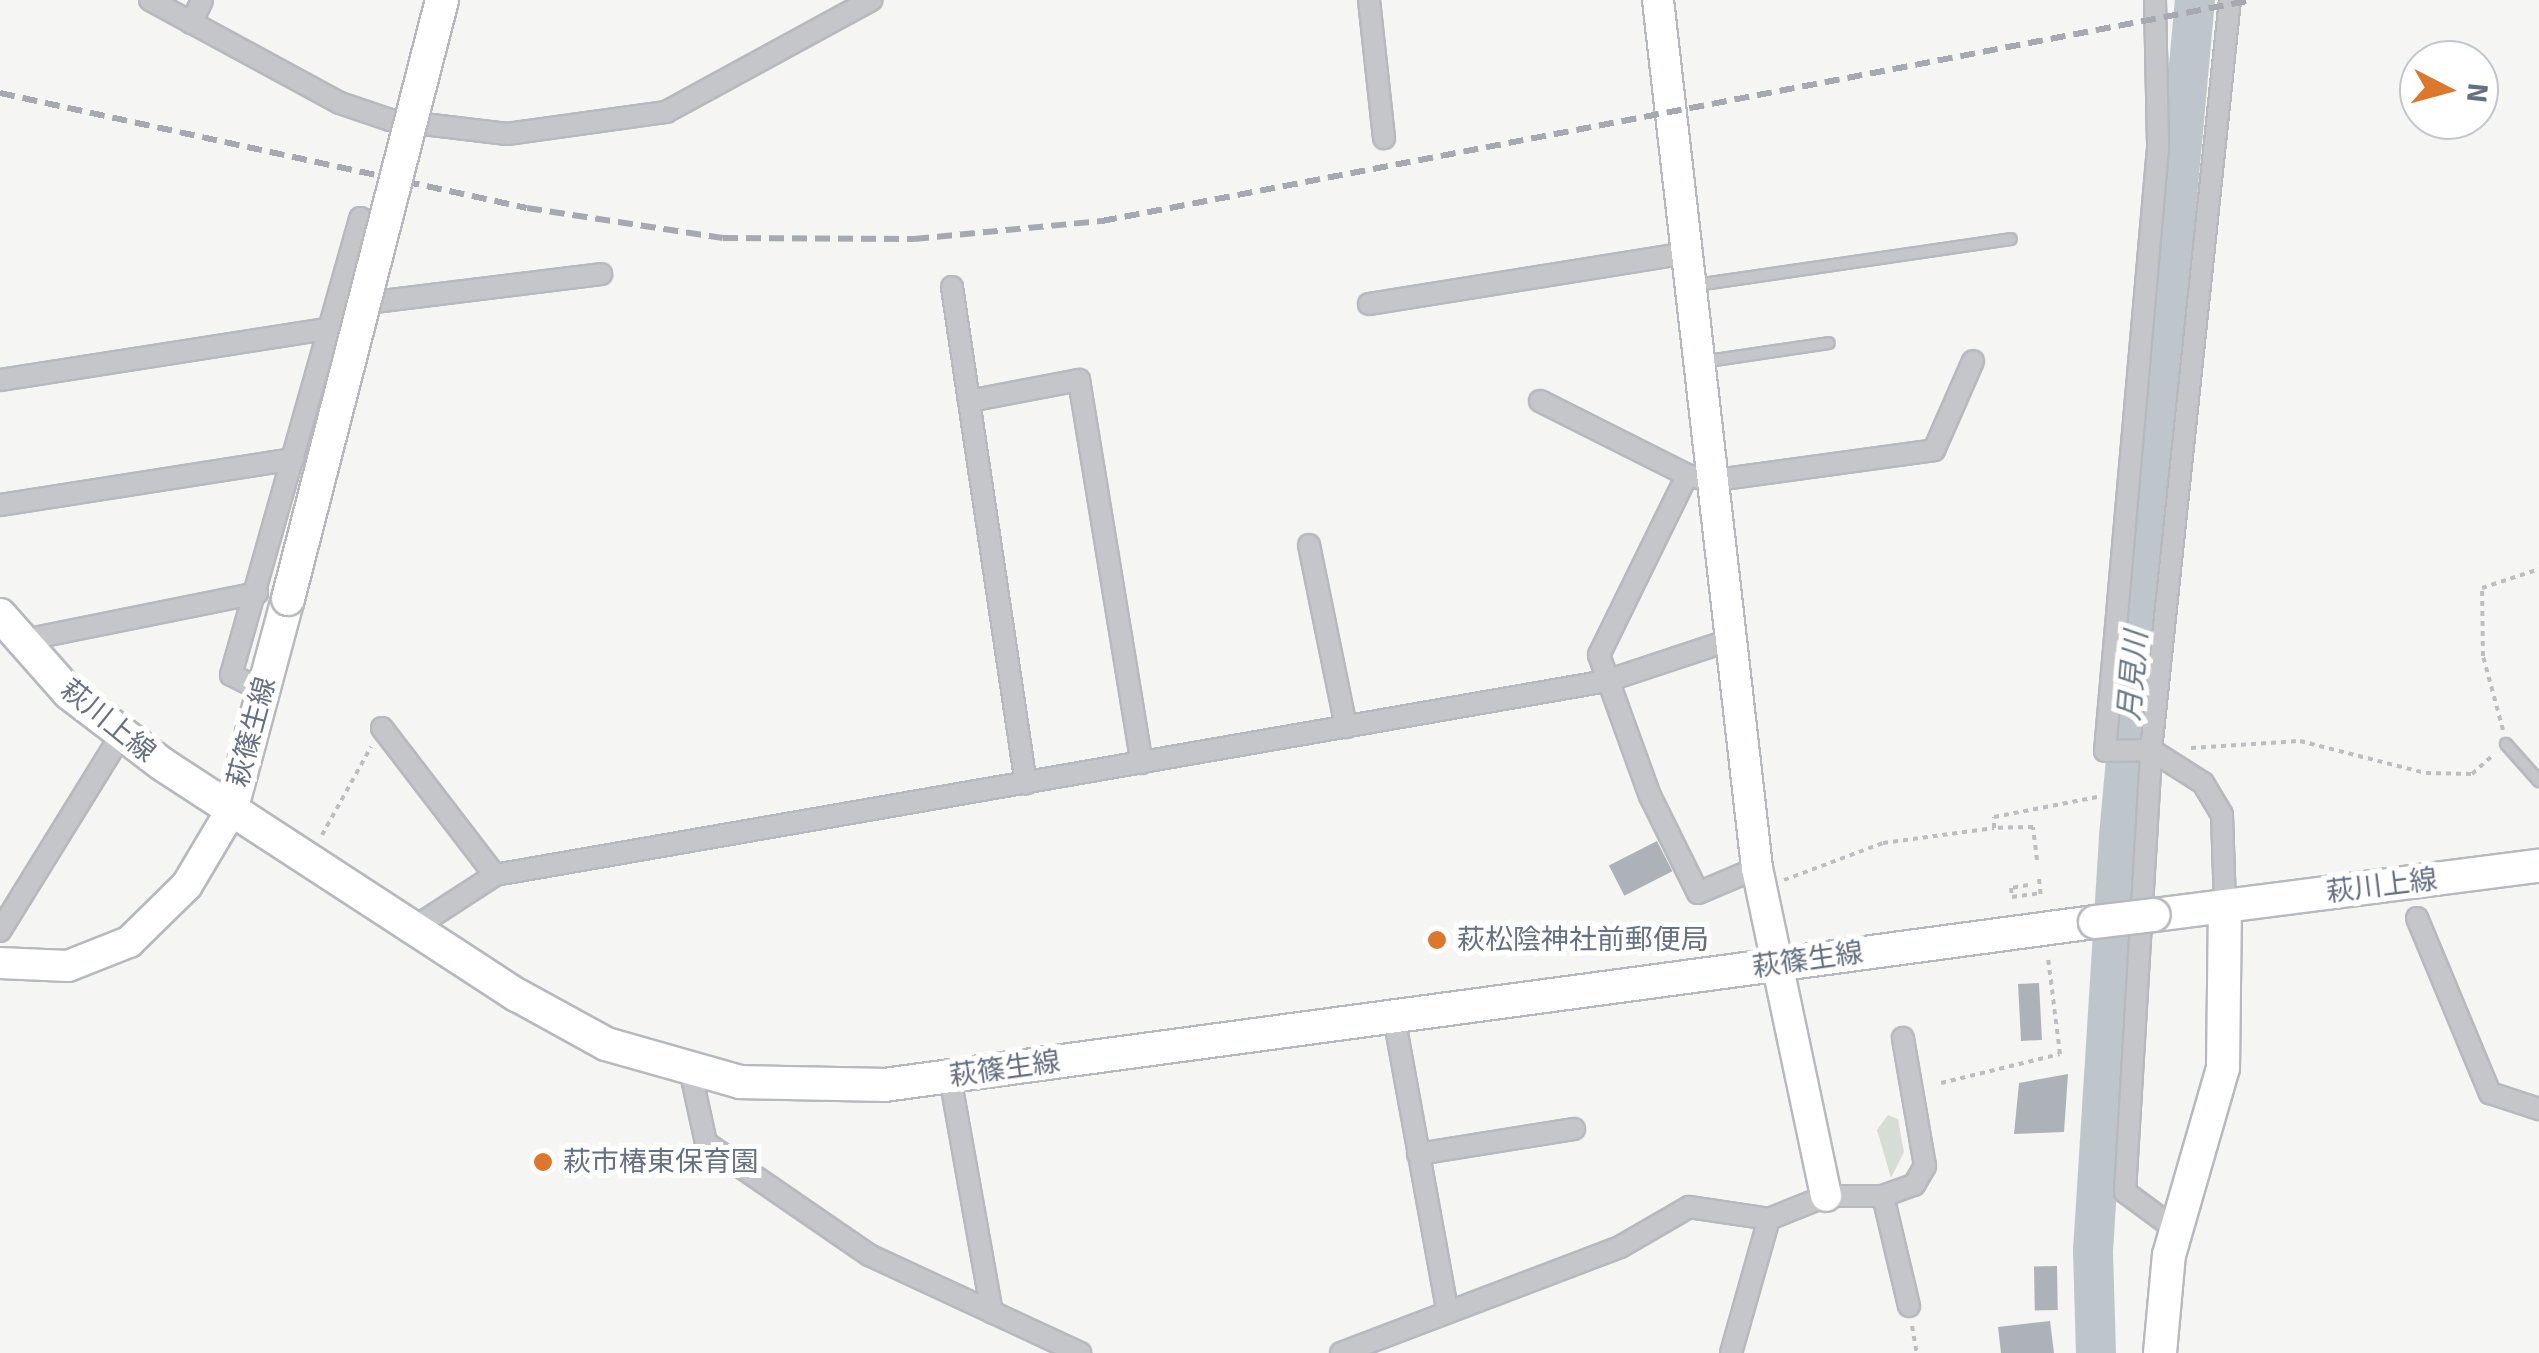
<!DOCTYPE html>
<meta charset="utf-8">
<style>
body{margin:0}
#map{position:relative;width:2539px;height:1353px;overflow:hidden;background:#f5f6f3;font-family:Signika,"Noto Sans JP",sans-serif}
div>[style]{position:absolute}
.green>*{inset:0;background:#d6ddd4}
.river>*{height:40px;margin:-20px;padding:0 20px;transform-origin:20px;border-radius:20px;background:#bec6cc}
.building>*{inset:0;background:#adb2b9;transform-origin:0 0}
.path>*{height:4px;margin-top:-2px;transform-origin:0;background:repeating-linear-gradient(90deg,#bdbec1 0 5px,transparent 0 10px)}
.roads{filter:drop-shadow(2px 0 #b6b9be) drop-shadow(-2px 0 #b6b9be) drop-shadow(0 2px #b6b9be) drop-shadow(0 -2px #b6b9be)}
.lane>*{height:10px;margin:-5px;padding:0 5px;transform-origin:5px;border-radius:5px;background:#c4c6ca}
.street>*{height:20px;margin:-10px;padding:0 10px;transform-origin:10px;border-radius:10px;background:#c4c6ca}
.secondary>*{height:30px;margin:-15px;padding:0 15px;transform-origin:15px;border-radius:15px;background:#fff}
.primary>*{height:32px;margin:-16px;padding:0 16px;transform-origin:16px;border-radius:16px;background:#fff}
.rail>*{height:6px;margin-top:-3px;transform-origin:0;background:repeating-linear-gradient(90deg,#a6a9b0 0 15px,transparent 0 23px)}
.bridges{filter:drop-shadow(2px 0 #b7b9be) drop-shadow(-2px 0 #b7b9be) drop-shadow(0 2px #b7b9be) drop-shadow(0 -2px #b7b9be)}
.primary-bridge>*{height:32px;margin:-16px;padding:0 16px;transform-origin:16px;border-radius:16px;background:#fff}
.dots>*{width:28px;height:28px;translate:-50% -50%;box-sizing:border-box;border:5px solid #fff;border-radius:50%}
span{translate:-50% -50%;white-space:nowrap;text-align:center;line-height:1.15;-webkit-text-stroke:10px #fff;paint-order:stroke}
.street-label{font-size:28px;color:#667083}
.poi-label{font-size:28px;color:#667083}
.left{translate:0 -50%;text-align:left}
.water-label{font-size:30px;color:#677886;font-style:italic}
.north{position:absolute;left:2399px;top:40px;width:100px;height:100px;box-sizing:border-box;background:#fff;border:2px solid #c2c6cd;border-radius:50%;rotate:96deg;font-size:28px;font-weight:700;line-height:40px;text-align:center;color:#667083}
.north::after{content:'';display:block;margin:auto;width:35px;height:45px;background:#dd772c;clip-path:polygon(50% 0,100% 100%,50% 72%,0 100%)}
</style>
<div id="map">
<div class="green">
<div style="clip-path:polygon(1888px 1115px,1898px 1119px,1904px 1152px,1891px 1178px,1877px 1130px)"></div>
</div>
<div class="river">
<div style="left:2096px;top:1353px;width:102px;rotate:-91.7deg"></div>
<div style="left:2093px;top:1251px;width:416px;rotate:-86.4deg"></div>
<div style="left:2119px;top:836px;width:839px;rotate:-84.81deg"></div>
</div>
<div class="building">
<div style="left:1657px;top:841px;width:34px;height:54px;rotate:63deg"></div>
<div style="left:2039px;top:983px;width:57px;height:21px;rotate:87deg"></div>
<div style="clip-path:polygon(2068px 1074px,2064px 1132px,2014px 1134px,2019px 1083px)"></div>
<div style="left:2057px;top:1266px;width:44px;height:23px;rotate:89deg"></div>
<div style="clip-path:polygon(2050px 1321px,2054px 1353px,2001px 1353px,1998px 1327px)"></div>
</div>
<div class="path">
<div style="left:2503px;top:730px;width:77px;rotate:-105.1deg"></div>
<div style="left:2483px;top:656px;width:68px;rotate:-90.8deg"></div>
<div style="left:2482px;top:588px;width:60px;rotate:-18.4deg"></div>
<div style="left:2191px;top:748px;width:109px;rotate:-3.7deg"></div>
<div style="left:2300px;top:741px;width:130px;rotate:14.3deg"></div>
<div style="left:2426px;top:773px;width:46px;rotate:1.2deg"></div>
<div style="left:2472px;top:774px;width:30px;rotate:-42deg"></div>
<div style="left:322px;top:835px;width:101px;rotate:-60.9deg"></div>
<div style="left:2037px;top:860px;width:33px;rotate:-97deg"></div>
<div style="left:2033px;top:827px;width:39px;rotate:179deg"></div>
<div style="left:1994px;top:828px;width:11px;rotate:-90deg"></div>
<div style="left:1994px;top:817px;width:105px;rotate:-11deg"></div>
<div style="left:2039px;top:879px;width:18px;rotate:84deg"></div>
<div style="left:1784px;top:880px;width:106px;rotate:-20.5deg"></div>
<div style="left:1883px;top:843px;width:112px;rotate:-7.7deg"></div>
<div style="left:2028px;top:885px;width:17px;rotate:170deg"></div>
<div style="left:2011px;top:888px;width:9px;rotate:84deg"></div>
<div style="left:2012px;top:897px;width:29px;rotate:-8deg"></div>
<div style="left:1941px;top:1083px;width:122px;rotate:-13.7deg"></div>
<div style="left:2060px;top:1054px;width:98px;rotate:-97.1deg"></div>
<div style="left:1912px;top:1326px;width:27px;rotate:80deg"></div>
</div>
<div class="roads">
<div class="lane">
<div style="left:1696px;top:285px;width:318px;rotate:-8.3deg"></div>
<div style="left:1701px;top:362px;width:129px;rotate:-8.4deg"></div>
<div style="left:2506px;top:744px;width:50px;rotate:48.3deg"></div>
</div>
<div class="street">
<div style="left:150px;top:0;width:216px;rotate:28.5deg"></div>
<div style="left:340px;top:103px;width:53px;rotate:18.8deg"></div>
<div style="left:390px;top:120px;width:118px;rotate:6.8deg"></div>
<div style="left:507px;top:134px;width:161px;rotate:-7.9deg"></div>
<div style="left:666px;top:112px;width:234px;rotate:-28.6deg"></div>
<div style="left:1369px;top:0;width:139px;rotate:83.8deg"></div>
<div style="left:2155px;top:0;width:148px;rotate:88.8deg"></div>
<div style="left:2158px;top:148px;width:605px;rotate:95.02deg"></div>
<div style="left:2105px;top:751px;width:46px;rotate:-1.2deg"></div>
<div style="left:2151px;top:750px;width:62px;rotate:32.4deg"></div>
<div style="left:2203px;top:783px;width:37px;rotate:59deg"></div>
<div style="left:2222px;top:815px;width:92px;rotate:88.1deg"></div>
<div style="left:191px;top:23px;width:25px;rotate:-64deg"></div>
<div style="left:952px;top:287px;width:502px;rotate:81.53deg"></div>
<div style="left:358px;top:304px;width:245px;rotate:-7deg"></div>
<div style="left:1369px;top:304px;width:316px;rotate:-9.1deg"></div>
<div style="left:0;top:380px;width:329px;rotate:-8.9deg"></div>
<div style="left:969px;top:401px;width:112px;rotate:-10.8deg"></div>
<div style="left:1079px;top:380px;width:388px;rotate:80.7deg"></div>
<div style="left:1540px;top:401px;width:165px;rotate:26.7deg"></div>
<div style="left:0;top:505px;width:297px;rotate:-8.9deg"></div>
<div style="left:1309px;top:545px;width:186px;rotate:78.5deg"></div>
<div style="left:19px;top:641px;width:243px;rotate:-11.4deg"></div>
<div style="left:263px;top:691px;width:36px;rotate:-153deg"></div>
<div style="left:231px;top:675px;width:475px;rotate:-74.2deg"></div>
<div style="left:382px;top:728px;width:185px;rotate:52.5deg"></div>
<div style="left:1757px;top:868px;width:64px;rotate:157deg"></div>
<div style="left:1698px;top:893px;width:108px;rotate:-116.3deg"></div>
<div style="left:1650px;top:796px;width:150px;rotate:-109.9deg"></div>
<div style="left:1599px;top:655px;width:200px;rotate:-63.9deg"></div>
<div style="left:1687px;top:475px;width:23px;rotate:15deg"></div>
<div style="left:1709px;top:481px;width:227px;rotate:-7.8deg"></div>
<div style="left:1934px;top:450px;width:97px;rotate:-66.3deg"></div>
<div style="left:2417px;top:918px;width:190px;rotate:67.4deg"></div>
<div style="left:2490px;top:1093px;width:52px;rotate:18.1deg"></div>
<div style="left:412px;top:929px;width:99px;rotate:-33deg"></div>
<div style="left:495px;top:875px;width:1128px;rotate:-9.9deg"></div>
<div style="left:1606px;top:681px;width:127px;rotate:-18.3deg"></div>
<div style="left:0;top:931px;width:234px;rotate:-58.3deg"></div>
<div style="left:1394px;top:1017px;width:298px;rotate:79.7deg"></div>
<div style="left:691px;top:1074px;width:71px;rotate:77.7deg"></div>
<div style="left:706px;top:1143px;width:198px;rotate:34.5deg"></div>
<div style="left:869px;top:1255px;width:233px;rotate:24.9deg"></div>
<div style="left:950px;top:1077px;width:239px;rotate:79.9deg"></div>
<div style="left:1418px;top:1154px;width:158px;rotate:-9.1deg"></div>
<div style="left:1883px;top:1196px;width:113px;rotate:76.7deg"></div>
<div style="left:2175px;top:1229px;width:62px;rotate:-143.5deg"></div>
<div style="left:2125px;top:1192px;width:443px;rotate:-86.6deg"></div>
<div style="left:2151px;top:750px;width:754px;rotate:-83.99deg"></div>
<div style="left:1341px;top:1353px;width:298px;rotate:-20.8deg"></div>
<div style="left:1620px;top:1247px;width:80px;rotate:-30.1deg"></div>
<div style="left:1689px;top:1207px;width:81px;rotate:8.5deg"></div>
<div style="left:1731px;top:1353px;width:139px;rotate:-74.2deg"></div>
<div style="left:1769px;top:1219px;width:61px;rotate:-22deg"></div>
<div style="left:1826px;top:1196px;width:57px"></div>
<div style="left:1883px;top:1196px;width:33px;rotate:-20deg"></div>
<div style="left:1914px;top:1185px;width:22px;rotate:-60deg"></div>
<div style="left:1925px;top:1166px;width:130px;rotate:-99.8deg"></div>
</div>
<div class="secondary">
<div style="left:1658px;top:0;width:874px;rotate:83.49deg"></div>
<div style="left:1757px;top:868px;width:335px;rotate:78.1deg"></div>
<div style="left:0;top:963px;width:68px;rotate:2.5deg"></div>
<div style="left:68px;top:966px;width:66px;rotate:-21.5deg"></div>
<div style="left:129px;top:942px;width:81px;rotate:-44.5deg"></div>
<div style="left:187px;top:885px;width:86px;rotate:-59.3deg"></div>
</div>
<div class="primary">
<div style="left:0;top:615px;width:104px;rotate:48.5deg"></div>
<div style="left:69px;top:693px;width:117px;rotate:37.4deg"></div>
<div style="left:162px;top:764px;width:424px;rotate:33.1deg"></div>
<div style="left:517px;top:995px;width:102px;rotate:28.8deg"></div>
<div style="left:606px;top:1044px;width:139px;rotate:15.8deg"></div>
<div style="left:740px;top:1082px;width:144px;rotate:1.2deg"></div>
<div style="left:884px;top:1085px;width:1222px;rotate:-7.67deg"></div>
<div style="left:231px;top:811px;width:220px;rotate:-75deg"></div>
<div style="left:2154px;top:915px;width:388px;rotate:-7.3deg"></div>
<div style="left:2160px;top:1353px;width:98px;rotate:-84.8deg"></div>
<div style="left:2169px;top:1255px;width:195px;rotate:-73.9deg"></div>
<div style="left:2223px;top:1068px;width:161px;rotate:-89.3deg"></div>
</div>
</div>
<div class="rail">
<div style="left:0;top:93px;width:539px;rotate:12.31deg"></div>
<div style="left:527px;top:208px;width:198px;rotate:8.7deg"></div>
<div style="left:723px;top:238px;width:191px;rotate:0.3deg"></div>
<div style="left:914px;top:239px;width:189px;rotate:-5.5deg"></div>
<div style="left:1102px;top:221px;width:1172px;rotate:-10.87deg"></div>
</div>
<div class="bridges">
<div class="primary-bridge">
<div style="left:288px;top:599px;width:618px;rotate:-75.58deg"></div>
<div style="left:2095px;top:922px;width:59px;rotate:-6.8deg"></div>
</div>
</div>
<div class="dots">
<div style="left:1437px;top:940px;background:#dd772c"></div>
<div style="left:543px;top:1162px;background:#dd772c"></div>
</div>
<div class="street-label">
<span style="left:108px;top:721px;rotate:39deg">萩川上線</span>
<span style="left:252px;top:732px;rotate:-75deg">萩篠生線</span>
<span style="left:2382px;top:886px;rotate:-7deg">萩川上線</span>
<span style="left:1808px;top:960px;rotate:-8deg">萩篠生線</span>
<span style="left:1005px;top:1069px;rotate:-8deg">萩篠生線</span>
</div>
<div class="poi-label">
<span class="left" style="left:1457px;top:940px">萩松陰神社前郵便局</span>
<span class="left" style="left:563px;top:1162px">萩市椿東保育園</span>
</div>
<div class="water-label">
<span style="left:2134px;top:676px;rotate:-85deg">月見川</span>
</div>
<div class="north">N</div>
</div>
